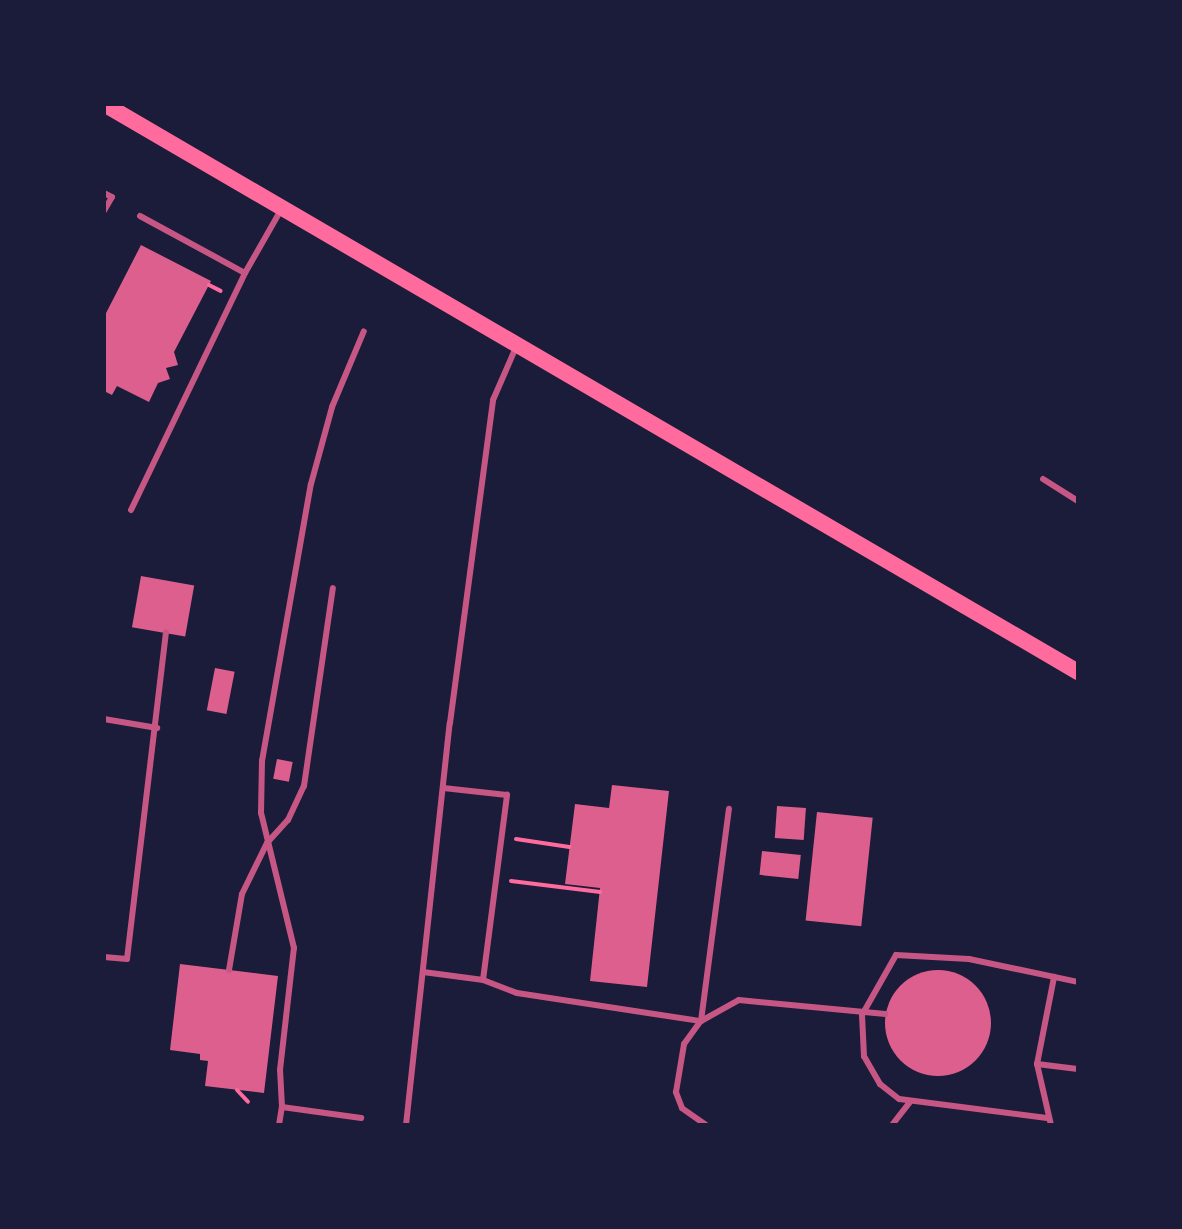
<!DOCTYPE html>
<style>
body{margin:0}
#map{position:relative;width:1182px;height:1229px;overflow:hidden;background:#1b1b3a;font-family:"Archivo Narrow",sans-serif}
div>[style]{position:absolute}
.building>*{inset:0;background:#dd5f8e;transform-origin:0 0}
.round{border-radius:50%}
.path>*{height:4px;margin:-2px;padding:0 2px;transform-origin:2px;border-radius:2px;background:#ff6b9d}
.service>*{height:6px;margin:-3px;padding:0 3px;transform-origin:3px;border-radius:3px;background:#c65784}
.secondary>*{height:16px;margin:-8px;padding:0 8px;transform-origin:8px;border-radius:8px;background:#ff6b9d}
span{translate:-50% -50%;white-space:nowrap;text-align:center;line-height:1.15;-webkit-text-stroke:7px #1b1b3a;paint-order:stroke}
.frame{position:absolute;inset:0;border:106px solid #1b1b3a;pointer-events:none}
</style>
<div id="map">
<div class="building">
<div style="clip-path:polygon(141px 245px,211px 281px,174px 352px,178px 365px,166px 368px,170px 379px,158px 383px,149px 402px,117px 386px,112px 395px,104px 391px,104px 317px)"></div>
<div style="left:141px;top:576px;width:54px;height:52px;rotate:10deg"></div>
<div style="left:215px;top:668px;width:20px;height:43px;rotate:11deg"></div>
<div style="left:277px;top:759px;width:16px;height:20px;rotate:11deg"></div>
<div style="clip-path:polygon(612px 785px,669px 791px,647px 987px,590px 981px,600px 888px,565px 884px,575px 804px,609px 808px)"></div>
<div style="left:777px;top:806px;width:29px;height:32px;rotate:4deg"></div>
<div style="left:817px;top:812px;width:56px;height:109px;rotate:6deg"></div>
<div style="left:762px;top:851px;width:39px;height:24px;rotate:6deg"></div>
<div style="clip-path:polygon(180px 964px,278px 976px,264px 1093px,205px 1086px,208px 1061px,200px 1060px,200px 1054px,170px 1050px)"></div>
<div class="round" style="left:885px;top:970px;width:106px;height:106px"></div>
</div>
<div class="path">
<div style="left:209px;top:285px;width:13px;rotate:27deg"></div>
<div style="left:516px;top:839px;width:54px;rotate:8.6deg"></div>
<div style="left:511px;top:881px;width:90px;rotate:7deg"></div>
<div style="left:237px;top:1090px;width:16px;rotate:47deg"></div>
</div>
<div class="service">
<div style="left:104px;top:193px;width:9px;rotate:27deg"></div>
<div style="left:112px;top:197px;width:16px;rotate:120deg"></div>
<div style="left:140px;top:216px;width:119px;rotate:28.5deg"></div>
<div style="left:245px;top:273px;width:73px;rotate:-60.3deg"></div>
<div style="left:1043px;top:479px;width:41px;rotate:32.2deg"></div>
<div style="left:131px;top:510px;width:263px;rotate:-64.3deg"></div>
<div style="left:104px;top:719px;width:54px;rotate:9.6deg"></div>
<div style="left:104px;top:957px;width:23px;rotate:5deg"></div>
<div style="left:127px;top:959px;width:329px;rotate:-83.2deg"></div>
<div style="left:229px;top:970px;width:77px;rotate:-80.3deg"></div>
<div style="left:242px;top:894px;width:57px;rotate:-63.9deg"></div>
<div style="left:267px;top:843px;width:31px;rotate:-48deg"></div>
<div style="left:288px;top:820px;width:38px;rotate:-65deg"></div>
<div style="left:304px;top:786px;width:200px;rotate:-81.7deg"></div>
<div style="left:423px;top:972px;width:61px;rotate:7.6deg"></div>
<div style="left:483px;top:980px;width:187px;rotate:-82.6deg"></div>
<div style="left:507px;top:795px;width:64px;rotate:-173.8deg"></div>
<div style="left:483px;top:980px;width:36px;rotate:21deg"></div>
<div style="left:517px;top:993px;width:186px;rotate:8.7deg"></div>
<div style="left:701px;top:1021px;width:214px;rotate:-82.5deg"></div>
<div style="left:1037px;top:1064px;width:41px;rotate:7deg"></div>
<div style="left:282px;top:1107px;width:37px;rotate:-93deg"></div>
<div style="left:280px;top:1070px;width:123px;rotate:-83.5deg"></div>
<div style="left:294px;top:948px;width:139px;rotate:-103.7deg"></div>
<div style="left:261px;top:813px;width:52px;rotate:-88.9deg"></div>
<div style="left:262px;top:761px;width:281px;rotate:-80deg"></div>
<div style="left:311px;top:484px;width:80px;rotate:-74.7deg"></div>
<div style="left:332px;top:407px;width:82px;rotate:-67.2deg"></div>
<div style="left:1047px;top:1118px;width:149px;rotate:-172.7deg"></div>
<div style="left:899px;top:1099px;width:24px;rotate:-142deg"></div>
<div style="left:880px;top:1084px;width:32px;rotate:-120deg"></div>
<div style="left:864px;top:1056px;width:41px;rotate:-92.8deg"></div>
<div style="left:862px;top:1015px;width:69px;rotate:-60.5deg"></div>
<div style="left:896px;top:955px;width:73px;rotate:3.1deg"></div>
<div style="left:969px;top:959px;width:111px;rotate:11.9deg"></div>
<div style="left:279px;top:1125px;width:18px;rotate:-81deg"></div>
<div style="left:282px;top:1107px;width:80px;rotate:7.9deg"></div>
<div style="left:406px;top:1125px;width:404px;rotate:-83.8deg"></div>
<div style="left:450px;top:723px;width:326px;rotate:-82.4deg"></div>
<div style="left:493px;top:400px;width:58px;rotate:-66.5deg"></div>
<div style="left:706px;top:1125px;width:29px;rotate:-145deg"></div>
<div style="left:682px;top:1108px;width:17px;rotate:-111deg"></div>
<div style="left:676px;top:1092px;width:49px;rotate:-80.5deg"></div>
<div style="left:684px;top:1044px;width:29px;rotate:-54deg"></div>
<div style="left:701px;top:1021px;width:43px;rotate:-28.9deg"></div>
<div style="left:739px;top:1000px;width:147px;rotate:5.5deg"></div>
<div style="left:892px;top:1125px;width:29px;rotate:-52deg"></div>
<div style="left:1051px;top:1125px;width:63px;rotate:-102.9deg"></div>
<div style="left:1037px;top:1064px;width:89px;rotate:-78.9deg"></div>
</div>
<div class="secondary">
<div style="left:104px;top:104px;width:1128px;rotate:30.25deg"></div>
</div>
<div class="frame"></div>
</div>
